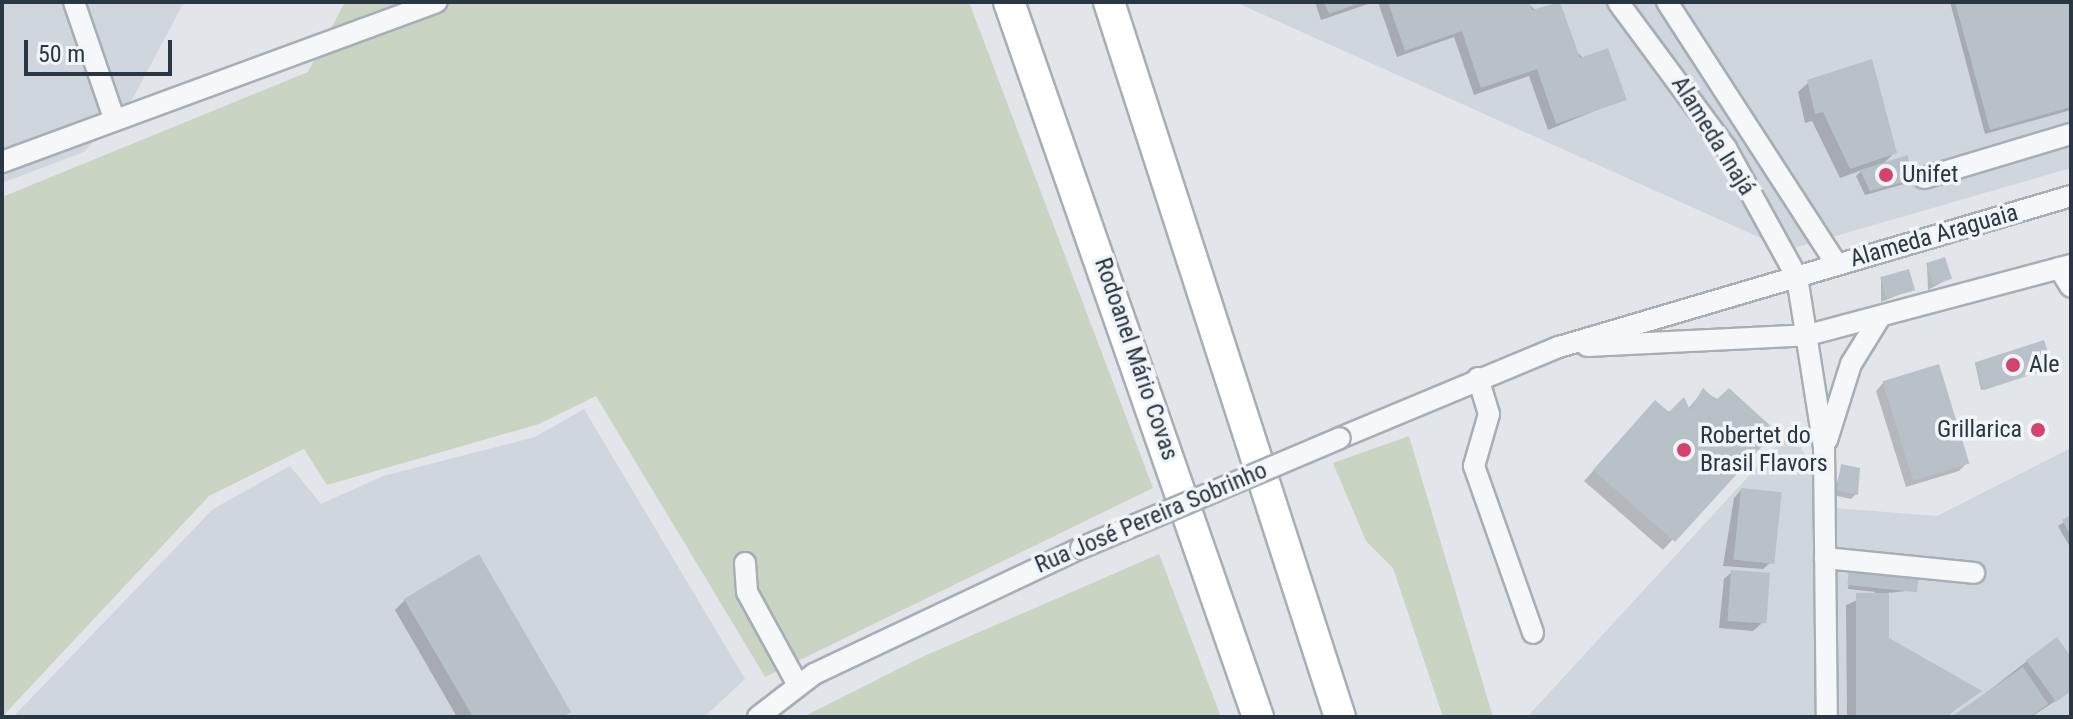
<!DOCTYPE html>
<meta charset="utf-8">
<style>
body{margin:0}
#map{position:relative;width:2073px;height:719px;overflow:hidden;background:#e2e6eb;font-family:"Roboto Condensed",sans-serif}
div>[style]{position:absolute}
.built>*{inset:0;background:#cfd6dd}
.green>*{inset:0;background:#c9d5c2}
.shadow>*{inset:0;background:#0003}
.building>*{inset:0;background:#b8c0c8;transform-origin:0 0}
.roads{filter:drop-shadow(2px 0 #a7aeb5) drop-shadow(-2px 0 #a7aeb5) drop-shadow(0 2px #a7aeb5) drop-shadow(0 -2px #a7aeb5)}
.minor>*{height:20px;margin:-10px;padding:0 10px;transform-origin:10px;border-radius:10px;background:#f5f7f9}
.highway>*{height:30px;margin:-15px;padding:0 15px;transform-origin:15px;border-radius:15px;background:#fff}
.bridges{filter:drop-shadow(2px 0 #a7aeb5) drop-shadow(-2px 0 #a7aeb5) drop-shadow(0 2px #a7aeb5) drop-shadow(0 -2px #a7aeb5)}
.minor-bridge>*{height:20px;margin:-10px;padding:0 10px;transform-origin:10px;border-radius:10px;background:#f5f7f9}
.dots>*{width:22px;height:22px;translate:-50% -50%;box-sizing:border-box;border:4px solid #f1f5f8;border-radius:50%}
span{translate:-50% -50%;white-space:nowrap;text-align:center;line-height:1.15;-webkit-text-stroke:7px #f1f5f8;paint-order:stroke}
.street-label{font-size:24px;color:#293643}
.poi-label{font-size:24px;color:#293643}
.left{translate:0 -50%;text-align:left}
.right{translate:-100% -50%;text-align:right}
.frame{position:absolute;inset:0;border:4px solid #293643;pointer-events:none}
.scale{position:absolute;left:24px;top:40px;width:148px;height:36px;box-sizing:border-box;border:4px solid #293643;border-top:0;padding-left:10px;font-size:24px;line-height:28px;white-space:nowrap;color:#293643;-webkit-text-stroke:6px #f1f5f8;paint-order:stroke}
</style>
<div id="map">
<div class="built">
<div style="clip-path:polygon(2px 2px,184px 2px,133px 98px,84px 152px,2px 183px)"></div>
<div style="clip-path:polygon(1235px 2px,2071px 2px,2071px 168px,1787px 250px)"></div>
<div style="clip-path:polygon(584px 409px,745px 679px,704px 717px,13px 717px,213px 509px,290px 466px,321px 504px,383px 476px,535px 437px)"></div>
<div style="clip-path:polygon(1791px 430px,1835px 508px,1937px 516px,2071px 448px,2071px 717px,1527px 717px)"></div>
</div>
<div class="green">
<div style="clip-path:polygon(345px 2px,969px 2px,1153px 488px,765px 677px,596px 396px,539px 424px,327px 485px,304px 449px,209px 496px,2px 717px,2px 197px,308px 72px)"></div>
<div style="clip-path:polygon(1409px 436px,1493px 717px,1443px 717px,1393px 568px,1366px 541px,1333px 463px)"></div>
<div style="clip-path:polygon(1159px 554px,1221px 717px,803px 717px,922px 657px)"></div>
</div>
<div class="shadow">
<div style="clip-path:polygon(1315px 2px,1374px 2px,1321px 20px)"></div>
<div style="clip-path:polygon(1378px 2px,1527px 2px,1624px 99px,1548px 130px,1529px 76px,1474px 95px,1454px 37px,1397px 57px)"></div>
<div style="clip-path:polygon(1950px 2px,2071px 2px,2071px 110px,1985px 134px)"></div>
<div style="clip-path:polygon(1809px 82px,1895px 152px,1882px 165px,1909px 179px,1904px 184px,1865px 195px,1856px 176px,1862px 170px,1840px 178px,1812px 121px,1805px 123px,1798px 92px)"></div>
<div style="clip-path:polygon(1927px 265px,1950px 278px,1928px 290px)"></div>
<div style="clip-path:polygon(1881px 280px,1913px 289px,1881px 302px)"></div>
<div style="clip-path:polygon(1975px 363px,2051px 368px,1981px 390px)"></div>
<div style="clip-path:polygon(1883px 383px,1966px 464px,1959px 471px,1906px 487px,1876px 391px)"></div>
<div style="clip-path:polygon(1703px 391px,1773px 431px,1663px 550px,1584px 481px,1645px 413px,1687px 410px)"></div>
<div style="clip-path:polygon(1842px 466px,1856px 494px,1851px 499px,1833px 495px)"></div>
<div style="clip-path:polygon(1741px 490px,1771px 562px,1763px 569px,1723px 566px,1734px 498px)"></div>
<div style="clip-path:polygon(2071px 517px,2071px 547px,2070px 547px,2058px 526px)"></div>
<div style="clip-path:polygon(1732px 572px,1761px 624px,1753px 631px,1719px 628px,1724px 579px)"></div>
<div style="clip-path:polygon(1850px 572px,1916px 590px,1887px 593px,1887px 640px,1979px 691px,1946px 717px,1847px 717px,1846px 605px,1876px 592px,1848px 589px)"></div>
<div style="clip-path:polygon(405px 600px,569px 712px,457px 717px,395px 610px)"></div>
<div style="clip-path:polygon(2071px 660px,2071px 691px,2031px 717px,1955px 717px,2027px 661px)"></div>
</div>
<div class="building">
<div style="clip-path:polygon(1324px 2px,1362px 2px,1329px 14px)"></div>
<div style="clip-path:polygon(1388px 2px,1529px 2px,1532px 10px,1560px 2px,1580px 58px,1608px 48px,1627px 100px,1556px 124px,1537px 69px,1481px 88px,1462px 31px,1405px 51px)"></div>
<div style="clip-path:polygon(1955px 2px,2071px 2px,2071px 107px,1990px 130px)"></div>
<div style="clip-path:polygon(1872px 59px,1897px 153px,1850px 169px,1823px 112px,1815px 114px,1807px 80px)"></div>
<div style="clip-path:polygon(1908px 155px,1911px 180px,1870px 191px,1860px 170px)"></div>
<div style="left:1945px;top:257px;width:23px;height:20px;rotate:72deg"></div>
<div style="left:1909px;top:269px;width:22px;height:30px;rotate:74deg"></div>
<div style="left:2044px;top:340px;width:29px;height:73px;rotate:72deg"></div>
<div style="left:1939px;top:364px;width:104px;height:59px;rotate:73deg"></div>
<div style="clip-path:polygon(1703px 388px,1716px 400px,1729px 388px,1776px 431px,1675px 542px,1593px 470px,1655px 400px,1669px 412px,1684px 397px,1690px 410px)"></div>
<div style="clip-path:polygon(1841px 464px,1860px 468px,1858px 495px,1837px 490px)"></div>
<div style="left:1741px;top:488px;width:41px;height:72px;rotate:6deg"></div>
<div style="clip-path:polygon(2071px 515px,2071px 536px,2062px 520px)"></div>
<div style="clip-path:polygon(479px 554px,571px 712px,563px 717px,473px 717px,404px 599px)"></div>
<div style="left:1731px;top:570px;width:39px;height:51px;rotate:4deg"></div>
<div style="left:1849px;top:570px;width:70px;height:15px;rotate:6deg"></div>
<div style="clip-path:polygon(1856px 593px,1889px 593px,1889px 638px,1982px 691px,1945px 717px,1856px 717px)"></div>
<div style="clip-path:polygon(2057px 637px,2071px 657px,2071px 691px,2056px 702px,2026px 660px)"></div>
<div style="clip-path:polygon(2023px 667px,2048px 704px,2030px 717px,1951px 717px)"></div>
</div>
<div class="roads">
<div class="minor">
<div style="left:74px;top:2px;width:123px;rotate:71deg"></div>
<div style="left:1618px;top:2px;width:182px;rotate:53.5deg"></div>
<div style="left:1726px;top:148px;width:147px;rotate:61.2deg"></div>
<div style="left:1797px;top:277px;width:173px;rotate:81deg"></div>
<div style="left:1824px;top:448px;width:269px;rotate:89.4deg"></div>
<div style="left:1667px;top:2px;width:313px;rotate:57.1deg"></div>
<div style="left:2px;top:162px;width:463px;rotate:-20.2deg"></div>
<div style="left:1924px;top:178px;width:153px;rotate:-16.7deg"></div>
<div style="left:2059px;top:268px;width:22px;rotate:58deg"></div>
<div style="left:1587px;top:346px;width:221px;rotate:-2.8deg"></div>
<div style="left:1808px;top:335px;width:272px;rotate:-14.9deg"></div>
<div style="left:1478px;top:378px;width:38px;rotate:73deg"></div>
<div style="left:1489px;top:414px;width:54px;rotate:106.1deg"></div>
<div style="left:1474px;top:466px;width:177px;rotate:70.5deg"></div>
<div style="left:1340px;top:438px;width:237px;rotate:-22.6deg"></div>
<div style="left:1559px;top:347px;width:534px;rotate:-16.43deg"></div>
<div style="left:1827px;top:440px;width:80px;rotate:-72.5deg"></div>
<div style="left:1851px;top:364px;width:55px;rotate:-58.3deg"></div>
<div style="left:1825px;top:558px;width:150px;rotate:5.7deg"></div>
<div style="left:745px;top:563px;width:29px;rotate:86deg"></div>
<div style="left:747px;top:592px;width:106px;rotate:61.3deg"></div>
<div style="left:758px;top:717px;width:71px;rotate:-37.5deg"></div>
<div style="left:814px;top:674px;width:295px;rotate:-25.3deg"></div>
</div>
<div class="highway">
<div style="left:1009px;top:2px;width:757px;rotate:70.8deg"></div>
<div style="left:1109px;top:2px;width:751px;rotate:72.1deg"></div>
</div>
</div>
<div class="bridges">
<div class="minor-bridge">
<div style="left:1081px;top:548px;width:281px;rotate:-23deg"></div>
</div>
</div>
<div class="dots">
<div style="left:1886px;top:175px;background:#d5426b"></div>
<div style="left:2013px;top:365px;background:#d5426b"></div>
<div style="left:2038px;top:430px;background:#d5426b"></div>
<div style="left:1684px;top:450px;background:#d5426b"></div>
</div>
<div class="street-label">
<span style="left:1713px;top:136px;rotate:58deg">Alameda Inajá</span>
<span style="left:1934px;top:236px;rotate:-16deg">Alameda Araguaia</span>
<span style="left:1136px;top:359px;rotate:71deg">Rodoanel Mário Covas</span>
<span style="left:1151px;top:518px;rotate:-23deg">Rua José Pereira Sobrinho</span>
</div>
<div class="poi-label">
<span class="left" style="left:1902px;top:175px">Unifet</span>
<span class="left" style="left:2029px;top:365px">Ale</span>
<span class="right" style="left:2022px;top:430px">Grillarica</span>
<span class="left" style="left:1700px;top:450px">Robertet do<br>Brasil Flavors</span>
</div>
<div class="frame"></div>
<div class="scale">50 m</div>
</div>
